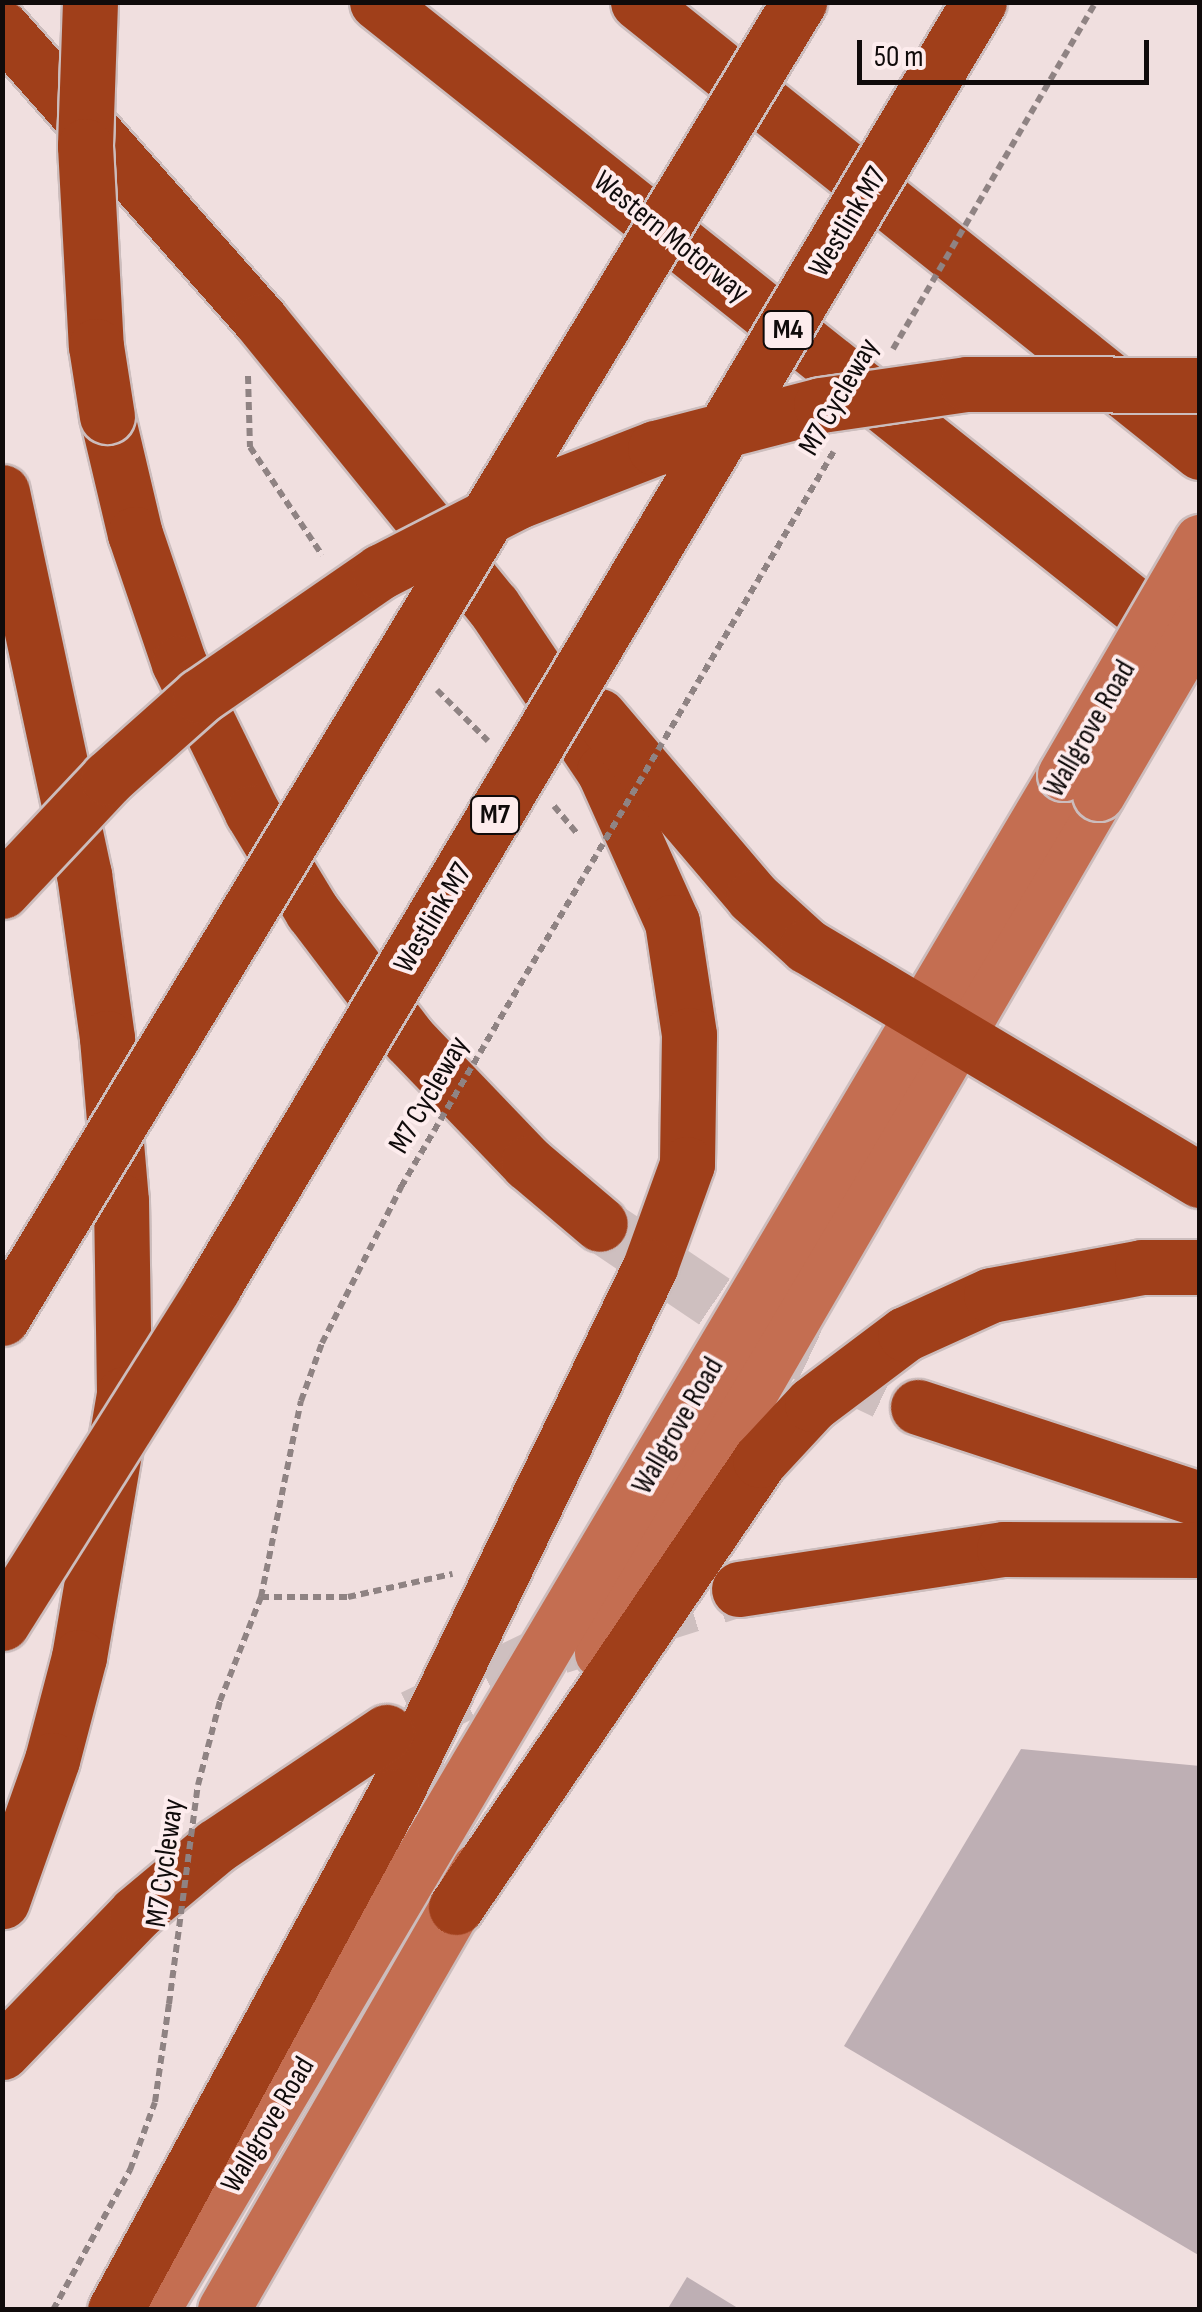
<!DOCTYPE html>
<style>
body{margin:0}
#map{position:relative;width:1202px;height:2312px;overflow:hidden;background:#f0dfdf;font-family:"Sofia Sans Condensed",sans-serif}
div>[style]{position:absolute}
.building>*{inset:0;background:#beafb4}
.highway-tunnel>*{height:55px;margin-top:-27.5px;transform-origin:0;background:repeating-linear-gradient(90deg,#cebfbf 0 55px,transparent 0 83px)}
.path>*{height:6px;margin-top:-3px;transform-origin:0;background:repeating-linear-gradient(90deg,#8f8383 0 8px,transparent 0 13px)}
.roads{filter:drop-shadow(2px 0 #ccbdbd) drop-shadow(-2px 0 #ccbdbd) drop-shadow(0 2px #ccbdbd) drop-shadow(0 -2px #ccbdbd)}
.secondary>*{height:52px;margin:-26px;padding:0 26px;transform-origin:26px;border-radius:26px;background:#c46e51}
.highway>*{height:55px;margin:-27.5px;padding:0 27.5px;transform-origin:27.5px;border-radius:27.5px;background:#a03f1a}
.path-bridge>*{height:6px;margin-top:-3px;transform-origin:0;background:repeating-linear-gradient(90deg,#8f8383 0 8px,transparent 0 13px)}
.bridges{filter:drop-shadow(2px 0 #ccbdbd) drop-shadow(-2px 0 #ccbdbd) drop-shadow(0 2px #ccbdbd) drop-shadow(0 -2px #ccbdbd)}
.secondary-bridge>*{height:52px;margin:-26px;padding:0 26px;transform-origin:26px;border-radius:26px;background:#c46e51}
.highway-bridge>*{height:55px;margin:-27.5px;padding:0 27.5px;transform-origin:27.5px;border-radius:27.5px;background:#a03f1a}
span{translate:-50% -50%;white-space:nowrap;text-align:center;line-height:1.15;-webkit-text-stroke:8px #fdeced;paint-order:stroke}
.shield-label span{padding:2px 8px;background:#fdeced;border:2px solid;border-radius:8px;-webkit-text-stroke-width:0}
.shield-label{font-size:28px;color:#100b0b;font-weight:700}
.street-label{font-size:30px;color:#100b0b}
.frame{position:absolute;inset:0;border:5px solid #100b0b;pointer-events:none}
.scale{position:absolute;left:857px;top:40px;width:292px;height:45px;box-sizing:border-box;border:5px solid #100b0b;border-top:0;padding-left:12px;font-size:30px;line-height:35px;white-space:nowrap;color:#100b0b;-webkit-text-stroke:8px #fdeced;paint-order:stroke}
</style>
<div id="map">
<div class="building">
<div style="clip-path:polygon(1021px 1749px,1200px 1766px,1200px 2256px,844px 2046px)"></div>
<div style="clip-path:polygon(687px 2277px,741px 2310px,667px 2310px)"></div>
</div>
<div class="highway-tunnel">
<div style="left:600px;top:1224px;width:193px;rotate:34deg"></div>
<div style="left:760px;top:1332px;width:175px;rotate:25.4deg"></div>
<div style="left:413px;top:1717px;width:162px;rotate:-25.9deg"></div>
<div style="left:559px;top:1646px;width:189px;rotate:-17.6deg"></div>
</div>
<div class="path">
<div style="left:248px;top:376px;width:71px;rotate:88.4deg"></div>
<div style="left:250px;top:447px;width:130px;rotate:56.3deg"></div>
<div style="left:437px;top:690px;width:72px;rotate:45deg"></div>
<div style="left:554px;top:806px;width:38px;rotate:50deg"></div>
<div style="left:261px;top:1597px;width:87px"></div>
<div style="left:348px;top:1597px;width:107px;rotate:-12.5deg"></div>
<div style="left:198px;top:1785px;width:87px;rotate:-75.3deg"></div>
<div style="left:220px;top:1701px;width:112px;rotate:-68.5deg"></div>
<div style="left:261px;top:1597px;width:200px;rotate:-78.5deg"></div>
<div style="left:301px;top:1401px;width:62px;rotate:-70.1deg"></div>
<div style="left:322px;top:1343px;width:175px;rotate:-63.1deg"></div>
<div style="left:53px;top:2310px;width:160px;rotate:-61.2deg"></div>
<div style="left:130px;top:2170px;width:72px;rotate:-69.8deg"></div>
<div style="left:155px;top:2102px;width:99px;rotate:-81.9deg"></div>
</div>
<div class="roads">
<div class="secondary">
<div style="left:601px;top:1653px;width:992px;rotate:-59.87deg"></div>
<div style="left:154px;top:2310px;width:1784px;rotate:-59.34deg"></div>
<div style="left:224px;top:2310px;width:509px;rotate:-60.06deg"></div>
</div>
<div class="highway">
<div style="left:377px;top:2px;width:1043px;rotate:38.54deg"></div>
<div style="left:638px;top:2px;width:720px;rotate:38.68deg"></div>
<div style="left:2px;top:28px;width:391px;rotate:48.5deg"></div>
<div style="left:261px;top:321px;width:367px;rotate:50.9deg"></div>
<div style="left:493px;top:606px;width:199px;rotate:56.1deg"></div>
<div style="left:604px;top:771px;width:166px;rotate:65.8deg"></div>
<div style="left:672px;top:922px;width:114px;rotate:81.4deg"></div>
<div style="left:689px;top:1035px;width:129px;rotate:90.9deg"></div>
<div style="left:687px;top:1164px;width:109px;rotate:109.8deg"></div>
<div style="left:650px;top:1267px;width:588px;rotate:115.82deg"></div>
<div style="left:394px;top:1796px;width:585px;rotate:118.49deg"></div>
<div style="left:107px;top:416px;width:121px;rotate:76.7deg"></div>
<div style="left:135px;top:534px;width:136px;rotate:71.2deg"></div>
<div style="left:179px;top:663px;width:166px;rotate:63.9deg"></div>
<div style="left:252px;top:812px;width:116px;rotate:58.8deg"></div>
<div style="left:312px;top:911px;width:161px;rotate:52.8deg"></div>
<div style="left:409px;top:1039px;width:172px;rotate:46.2deg"></div>
<div style="left:528px;top:1163px;width:94px;rotate:40.3deg"></div>
<div style="left:2px;top:492px;width:391px;rotate:77.9deg"></div>
<div style="left:84px;top:874px;width:166px;rotate:82deg"></div>
<div style="left:107px;top:1038px;width:164px;rotate:85.1deg"></div>
<div style="left:121px;top:1201px;width:193px;rotate:89.1deg"></div>
<div style="left:124px;top:1394px;width:267px;rotate:99.7deg"></div>
<div style="left:79px;top:1657px;width:106px;rotate:104.7deg"></div>
<div style="left:52px;top:1760px;width:150px;rotate:109.5deg"></div>
<div style="left:599px;top:716px;width:238px;rotate:49.6deg"></div>
<div style="left:753px;top:897px;width:73px;rotate:42.2deg"></div>
<div style="left:807px;top:946px;width:457px;rotate:30.8deg"></div>
<div style="left:918px;top:1407px;width:297px;rotate:18.1deg"></div>
<div style="left:739px;top:1589px;width:268px;rotate:-8.6deg"></div>
<div style="left:1004px;top:1549px;width:196px;rotate:0.3deg"></div>
<div style="left:456px;top:1907px;width:541px;rotate:-55.78deg"></div>
<div style="left:760px;top:1460px;width:76px;rotate:-47.1deg"></div>
<div style="left:812px;top:1404px;width:116px;rotate:-37deg"></div>
<div style="left:905px;top:1334px;width:94px;rotate:-24.4deg"></div>
<div style="left:991px;top:1295px;width:154px;rotate:-10.5deg"></div>
<div style="left:1142px;top:1267px;width:58px"></div>
<div style="left:2px;top:2052px;width:193px;rotate:-46deg"></div>
<div style="left:136px;top:1913px;width:104px;rotate:-39.9deg"></div>
<div style="left:216px;top:1846px;width:205px;rotate:-33.8deg"></div>
</div>
</div>
<div class="path-bridge">
<div style="left:893px;top:349px;width:402px;rotate:-59.7deg"></div>
<div style="left:401px;top:1187px;width:854px;rotate:-59.53deg"></div>
<div style="left:169px;top:2004px;width:221px;rotate:-82.5deg"></div>
</div>
<div class="bridges">
<div class="secondary-bridge">
<div style="left:1064px;top:775px;width:271px;rotate:-59.8deg"></div>
<div style="left:1099px;top:795px;width:200px;rotate:-59.7deg"></div>
</div>
<div class="highway-bridge">
<div style="left:90px;top:2px;width:144px;rotate:92deg"></div>
<div style="left:85px;top:146px;width:200px;rotate:86.9deg"></div>
<div style="left:96px;top:346px;width:71px;rotate:81.1deg"></div>
<div style="left:2px;top:891px;width:155px;rotate:-46.8deg"></div>
<div style="left:108px;top:778px;width:123px;rotate:-41.7deg"></div>
<div style="left:200px;top:696px;width:219px;rotate:-34.6deg"></div>
<div style="left:380px;top:572px;width:153px;rotate:-27.2deg"></div>
<div style="left:516px;top:502px;width:149px;rotate:-21.2deg"></div>
<div style="left:655px;top:448px;width:171px;rotate:-14.5deg"></div>
<div style="left:821px;top:405px;width:148px;rotate:-8.2deg"></div>
<div style="left:967px;top:384px;width:233px;rotate:0.2deg"></div>
<div style="left:2px;top:1318px;width:1539px;rotate:-58.8deg"></div>
<div style="left:2px;top:1623px;width:395px;rotate:-57.8deg"></div>
<div style="left:212px;top:1289px;width:1498px;rotate:-59.21deg"></div>
</div>
</div>
<div class="shield-label">
<span style="left:788px;top:330px">M4</span>
<span style="left:495px;top:815px">M7</span>
</div>
<div class="street-label">
<span style="left:848px;top:222px;rotate:-59deg">Westlink M7</span>
<span style="left:671px;top:237px;rotate:39deg">Western Motorway</span>
<span style="left:839px;top:397px;rotate:-60deg">M7 Cycleway</span>
<span style="left:1090px;top:729px;rotate:-60deg">Wallgrove Road</span>
<span style="left:433px;top:918px;rotate:-59deg">Westlink M7</span>
<span style="left:429px;top:1095px;rotate:-60deg">M7 Cycleway</span>
<span style="left:678px;top:1426px;rotate:-60deg">Wallgrove Road</span>
<span style="left:165px;top:1863px;rotate:-82deg">M7 Cycleway</span>
<span style="left:268px;top:2125px;rotate:-59deg">Wallgrove Road</span>
</div>
<div class="frame"></div>
<div class="scale">50 m</div>
</div>
